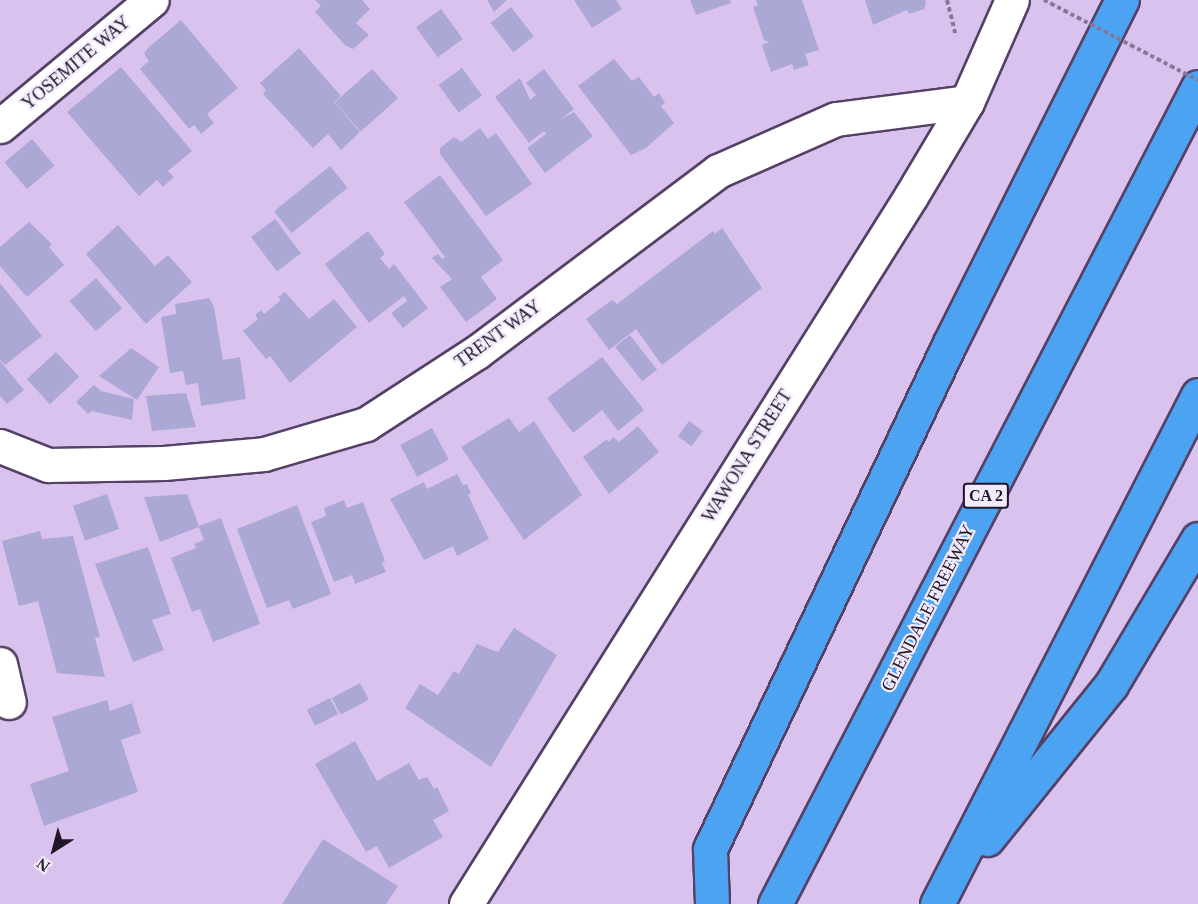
<!DOCTYPE html>
<style>
body{margin:0}
#map{position:relative;width:1198px;height:904px;overflow:hidden;background:#dac2ef;font-family:Georgia,serif}
div>[style]{position:absolute}
.building>*{inset:0;background:#aca8d6;transform-origin:0 0}
.path>*{height:4px;margin-top:-2px;transform-origin:0;background:repeating-linear-gradient(90deg,#877797 0 4.5px,transparent 0 7.5px)}
.roads{filter:drop-shadow(2px 0 #554066) drop-shadow(-2px 0 #554066) drop-shadow(0 2px #554066) drop-shadow(0 -2px #554066)}
.street>*{height:33px;margin:-16.5px;padding:0 16.5px;transform-origin:16.5px;border-radius:16.5px;background:#fff}
.highway>*{height:33px;margin:-16.5px;padding:0 16.5px;transform-origin:16.5px;border-radius:16.5px;background:#4ca3f1}
.path-bridge>*{height:4px;margin-top:-2px;transform-origin:0;background:repeating-linear-gradient(90deg,#877797 0 4.5px,transparent 0 7.5px)}
span{translate:-50% -50%;white-space:nowrap;text-align:center;line-height:1.15;-webkit-text-stroke:4.5px #f3eafc;paint-order:stroke}
.shield-label span{padding:2px 4px;background:#f3eafc;border:2px solid;border-radius:4px;-webkit-text-stroke-width:0}
.shield-label{font-size:16px;color:#1f1727;font-weight:700}
.street-label{font-size:18px;color:#1f1727}
.north{position:absolute;left:24px;top:820px;width:60px;height:60px;-webkit-text-stroke:4px #f3eafc;paint-order:stroke;rotate:216deg;font-size:16px;font-weight:700;line-height:24px;text-align:center;color:#1f1727}
.north::after{content:'';display:block;margin:auto;width:21px;height:27px;background:#1f1727;clip-path:polygon(50% 0,100% 100%,50% 72%,0 100%)}
</style>
<div id="map">
<div class="building">
<div style="clip-path:polygon(315px 0,362px 0,370px 9px,356px 23px,369px 35px,353px 49px,345px 45px,315px 12px,321px 6px)"></div>
<div style="clip-path:polygon(487px 0,507px 0,494px 12px)"></div>
<div style="clip-path:polygon(574px 0,616px 0,622px 9px,592px 28px)"></div>
<div style="clip-path:polygon(690px 0,730px 0,731px 3px,696px 15px)"></div>
<div style="clip-path:polygon(756px 0,802px 0,819px 50px,805px 54px,809px 65px,794px 70px,792px 64px,771px 72px,762px 45px,769px 42px,764px 40px,753px 7px,758px 5px)"></div>
<div style="clip-path:polygon(865px 0,925px 0,926px 3px,924px 9px,909px 14px,907px 10px,873px 25px)"></div>
<div style="left:511px;top:7px;width:37px;height:26px;rotate:52deg"></div>
<div style="left:441px;top:9px;width:37px;height:31px;rotate:54deg"></div>
<div style="clip-path:polygon(181px 20px,238px 88px,207px 114px,214px 123px,201px 134px,194px 125px,189px 129px,140px 69px,149px 61px,144px 54px,148px 48px)"></div>
<div style="clip-path:polygon(299px 48px,341px 96px,334px 102px,360px 132px,341px 150px,328px 134px,313px 148px,263px 94px,266px 90px,260px 83px)"></div>
<div style="clip-path:polygon(614px 59px,632px 81px,639px 77px,654px 97px,659px 93px,665px 103px,661px 106px,674px 123px,646px 148px,631px 155px,578px 86px)"></div>
<div style="clip-path:polygon(121px 67px,192px 151px,168px 171px,174px 177px,163px 187px,157px 180px,139px 196px,67px 112px)"></div>
<div style="left:462px;top:68px;width:34px;height:29px;rotate:54deg"></div>
<div style="left:372px;top:69px;width:39px;height:50px;rotate:48deg"></div>
<div style="clip-path:polygon(544px 69px,574px 109px,560px 120px,574px 112px,593px 136px,545px 173px,527px 148px,546px 134px,544px 131px,529px 143px,495px 97px,520px 78px,530px 100px,536px 95px,526px 83px)"></div>
<div style="clip-path:polygon(480px 128px,488px 139px,496px 133px,532px 184px,486px 216px,440px 154px,440px 148px,454px 137px,461px 142px)"></div>
<div style="left:32px;top:139px;width:35px;height:36px;rotate:50deg"></div>
<div style="left:330px;top:166px;width:28px;height:72px;rotate:51deg"></div>
<div style="clip-path:polygon(440px 175px,503px 260px,481px 277px,497px 299px,466px 322px,440px 287px,452px 279px,432px 258px,438px 254px,442px 259px,445px 257px,404px 202px)"></div>
<div style="left:275px;top:219px;width:43px;height:30px;rotate:53deg"></div>
<div style="clip-path:polygon(29px 222px,52px 244px,49px 247px,64px 265px,27px 297px,0 266px,0 247px)"></div>
<div style="clip-path:polygon(118px 225px,155px 266px,168px 255px,192px 282px,146px 324px,86px 254px)"></div>
<div style="clip-path:polygon(722px 228px,762px 288px,662px 365px,636px 329px,609px 350px,586px 319px,612px 300px,617px 304px,713px 231px,715px 234px)"></div>
<div style="clip-path:polygon(368px 231px,385px 254px,380px 258px,389px 269px,394px 264px,428px 308px,403px 328px,391px 313px,407px 301px,404px 296px,369px 323px,325px 264px)"></div>
<div style="left:96px;top:278px;width:40px;height:35px;rotate:49deg"></div>
<div style="clip-path:polygon(0 283px,42px 336px,5px 365px,0 360px)"></div>
<div style="clip-path:polygon(285px 292px,309px 319px,334px 299px,357px 327px,290px 383px,270px 356px,266px 359px,243px 331px,258px 319px,255px 315px,261px 310px,264px 314px,281px 300px,278px 297px)"></div>
<div style="clip-path:polygon(209px 298px,214px 307px,223px 360px,240px 357px,246px 399px,201px 406px,198px 383px,186px 385px,183px 371px,170px 373px,161px 317px,176px 314px,175px 304px)"></div>
<div style="left:630px;top:335px;width:44px;height:19px;rotate:52deg"></div>
<div style="clip-path:polygon(131px 348px,159px 367px,137px 400px,99px 376px)"></div>
<div style="left:56px;top:352px;width:34px;height:40px;rotate:47deg"></div>
<div style="clip-path:polygon(602px 357px,644px 410px,618px 431px,602px 410px,573px 433px,547px 398px)"></div>
<div style="clip-path:polygon(0 361px,24px 390px,7px 404px,0 396px)"></div>
<div style="clip-path:polygon(94px 385px,101px 391px,134px 399px,132px 420px,92px 411px,88px 414px,76px 402px)"></div>
<div style="clip-path:polygon(186px 393px,196px 427px,152px 431px,146px 396px)"></div>
<div style="clip-path:polygon(509px 418px,519px 432px,534px 421px,582px 495px,524px 540px,461px 447px)"></div>
<div style="left:689px;top:421px;width:17px;height:19px;rotate:36deg"></div>
<div style="clip-path:polygon(638px 426px,659px 452px,609px 494px,583px 457px,607px 439px,608px 442px,614px 437px,619px 442px)"></div>
<div style="left:432px;top:428px;width:36px;height:36px;rotate:62deg"></div>
<div style="clip-path:polygon(457px 474px,463px 485px,467px 484px,471px 493px,468px 495px,489px 539px,457px 556px,453px 546px,424px 560px,390px 499px,424px 482px,427px 489px)"></div>
<div style="left:107px;top:494px;width:37px;height:36px;rotate:71deg"></div>
<div style="clip-path:polygon(187px 494px,199px 526px,221px 518px,260px 624px,213px 642px,200px 609px,192px 612px,171px 558px,196px 548px,194px 544px,204px 540px,199px 527px,160px 542px,144px 497px)"></div>
<div style="clip-path:polygon(344px 500px,347px 508px,363px 502px,385px 561px,382px 563px,386px 572px,355px 584px,352px 575px,334px 582px,311px 522px,326px 516px,324px 508px)"></div>
<div style="clip-path:polygon(297px 505px,331px 594px,293px 609px,289px 600px,267px 608px,237px 529px)"></div>
<div style="clip-path:polygon(40px 531px,42px 539px,73px 536px,100px 637px,95px 638px,105px 677px,57px 673px,38px 601px,19px 606px,2px 541px)"></div>
<div style="clip-path:polygon(148px 547px,171px 614px,152px 620px,164px 650px,133px 662px,95px 564px)"></div>
<div style="clip-path:polygon(514px 628px,557px 655px,491px 767px,405px 708px,420px 684px,438px 695px,454px 671px,459px 674px,477px 644px,498px 652px)"></div>
<div style="left:360px;top:683px;width:19px;height:32px;rotate:62deg"></div>
<div style="left:330px;top:698px;width:18px;height:26px;rotate:63deg"></div>
<div style="clip-path:polygon(107px 700px,110px 711px,132px 703px,141px 733px,121px 740px,138px 792px,44px 826px,30px 784px,69px 771px,52px 717px)"></div>
<div style="clip-path:polygon(355px 741px,377px 781px,409px 763px,419px 780px,427px 777px,434px 789px,437px 787px,449px 811px,433px 820px,443px 837px,389px 868px,377px 846px,366px 852px,315px 764px)"></div>
<div style="clip-path:polygon(323px 839px,398px 886px,386px 904px,282px 904px)"></div>
</div>
<div class="path">
<div style="left:947px;top:0;width:34px;rotate:76deg"></div>
</div>
<div class="roads">
<div class="street">
<div style="left:0;top:126px;width:197px;rotate:-39.7deg"></div>
<div style="left:0;top:446px;width:52px;rotate:21.6deg"></div>
<div style="left:48px;top:465px;width:116px;rotate:-1deg"></div>
<div style="left:164px;top:463px;width:100px;rotate:-5.1deg"></div>
<div style="left:264px;top:454px;width:106px;rotate:-16.4deg"></div>
<div style="left:366px;top:424px;width:132px;rotate:-33deg"></div>
<div style="left:477px;top:352px;width:301px;rotate:-36.9deg"></div>
<div style="left:718px;top:171px;width:129px;rotate:-23.8deg"></div>
<div style="left:836px;top:119px;width:132px;rotate:-7.4deg"></div>
<div style="left:0;top:664px;width:39px;rotate:77deg"></div>
<div style="left:466px;top:904px;width:836px;rotate:-57.85deg"></div>
<div style="left:911px;top:196px;width:109px;rotate:-59.2deg"></div>
<div style="left:967px;top:102px;width:111px;rotate:-66.2deg"></div>
</div>
<div class="highway">
<div style="left:987px;top:839px;width:198px;rotate:-51.2deg"></div>
<div style="left:1111px;top:685px;width:170px;rotate:-59.2deg"></div>
<div style="left:712px;top:904px;width:55px;rotate:-92.1deg"></div>
<div style="left:710px;top:849px;width:558px;rotate:-64.63deg"></div>
<div style="left:949px;top:345px;width:386px;rotate:-63.4deg"></div>
<div style="left:775px;top:904px;width:920px;rotate:-62.63deg"></div>
<div style="left:937px;top:904px;width:572px;rotate:-62.85deg"></div>
</div>
</div>
<div class="path-bridge">
<div style="left:1044px;top:0;width:174px;rotate:27.5deg"></div>
</div>
<div class="shield-label">
<span style="left:986px;top:496px">CA 2</span>
</div>
<div class="street-label">
<span style="left:76px;top:63px;rotate:-40deg">YOSEMITE WAY</span>
<span style="left:498px;top:334px;rotate:-36deg">TRENT WAY</span>
<span style="left:747px;top:456px;rotate:-58deg">WAWONA STREET</span>
<span style="left:928px;top:608px;rotate:-63deg">GLENDALE FREEWAY</span>
</div>
<div class="north">N</div>
</div>
